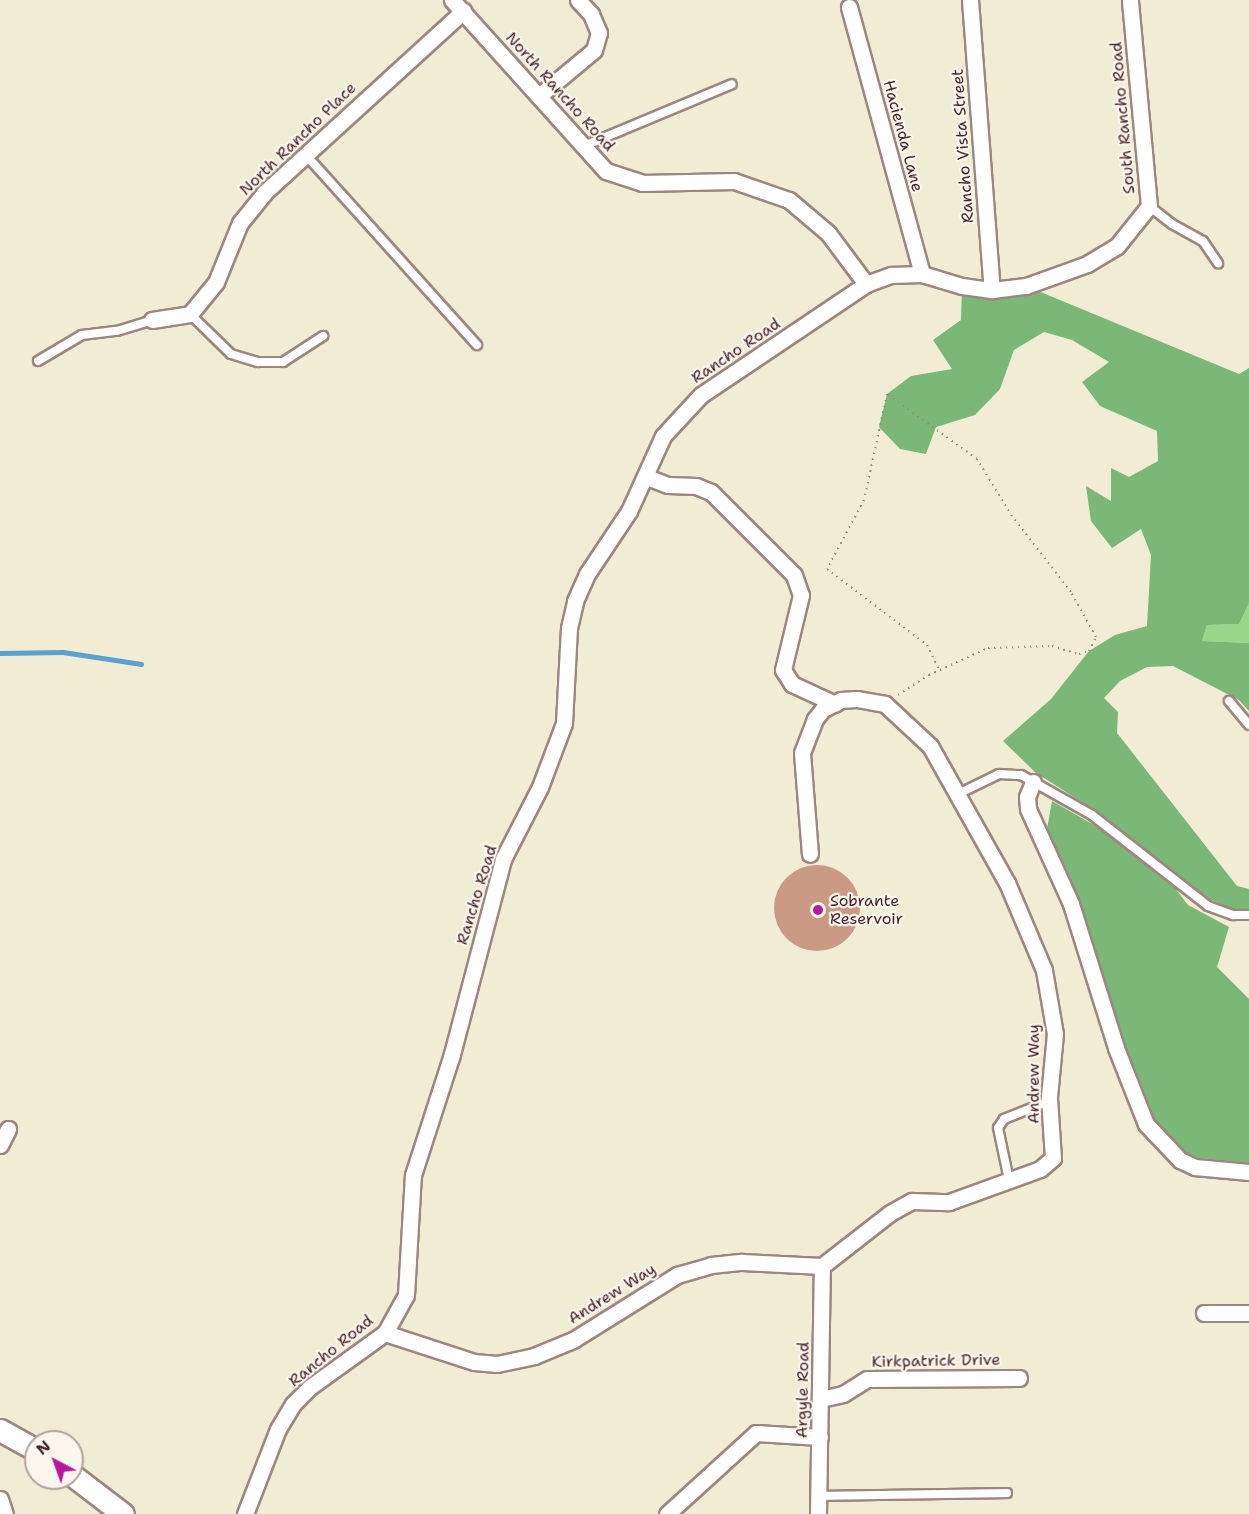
<!DOCTYPE html>
<style>
body{margin:0}
#map{position:relative;width:1249px;height:1514px;overflow:hidden;background:#f1ecd4;font-family:"Shantell Sans",sans-serif}
div>[style]{position:absolute}
.green>*{inset:0;background:#9ad68a}
.forest>*{inset:0;background:#7bb776}
.stream>*{height:4.5px;margin:-2.25px;padding:0 2.25px;transform-origin:2.25px;border-radius:2.25px;background:#5da1d2}
.building>*{inset:0;background:#cb9a85}
.round{border-radius:50%}
.path>*{height:2px;margin-top:-1px;transform-origin:0;background:repeating-linear-gradient(90deg,#9e8680 0 1.5px,transparent 0 6px)}
.roads{filter:drop-shadow(2px 0 #9e8680) drop-shadow(-2px 0 #9e8680) drop-shadow(0 2px #9e8680) drop-shadow(0 -2px #9e8680)}
.service>*{height:8px;margin:-4px;padding:0 4px;transform-origin:4px;border-radius:4px;background:#fff}
.minor>*{height:15px;margin:-7.5px;padding:0 7.5px;transform-origin:7.5px;border-radius:7.5px;background:#fff}
.secondary>*{height:21px;margin:-10.5px;padding:0 10.5px;transform-origin:10.5px;border-radius:10.5px;background:#fff}
.dots>*{width:16px;height:16px;translate:-50% -50%;box-sizing:border-box;border:3px solid #fbf7ec;border-radius:50%}
span{translate:-50% -50%;white-space:nowrap;text-align:center;line-height:1.15;-webkit-text-stroke:4.5px #fbf7ec;paint-order:stroke}
.street-label{font-size:16px;color:#4a1f2b}
.poi-label{font-size:16px;color:#4a1f2b}
.left{translate:0 -50%;text-align:left}
.north{position:absolute;left:24px;top:1430px;width:60px;height:60px;box-sizing:border-box;background:#fbf7ec;border:2px solid #b4a19f;border-radius:50%;rotate:319deg;font-size:16px;font-weight:700;line-height:24px;text-align:center;color:#4a1f2b}
.north::after{content:'';display:block;margin:auto;width:21px;height:27px;background:#b5179e;clip-path:polygon(50% 0,100% 100%,50% 72%,0 100%)}
</style>
<div id="map">
<div class="green">
<div style="clip-path:polygon(1249px 603px,1249px 643px,1202px 641px,1207px 625px,1239px 624px)"></div>
</div>
<div class="forest">
<div style="clip-path:polygon(962px 286px,1026px 286px,1239px 374px,1249px 368px,1249px 603px,1239px 624px,1207px 625px,1202px 641px,1249px 643px,1249px 711px,1239px 700px,1173px 666px,1147px 667px,1120px 681px,1104px 698px,1118px 712px,1117px 733px,1237px 886px,1249px 889px,1249px 909px,1235px 912px,1206px 897px,1096px 811px,1036px 773px,1003px 741px,1051px 699px,1089px 651px,1115px 635px,1147px 626px,1151px 555px,1141px 529px,1112px 548px,1091px 521px,1086px 486px,1111px 501px,1111px 468px,1129px 477px,1158px 461px,1157px 431px,1100px 406px,1082px 382px,1109px 362px,1072px 340px,1044px 332px,1014px 350px,1000px 389px,975px 415px,936px 427px,926px 454px,900px 449px,879px 427px,887px 394px,911px 376px,952px 369px,933px 340px,961px 320px)"></div>
<div style="clip-path:polygon(1052px 801px,1101px 829px,1168px 879px,1188px 905px,1229px 927px,1217px 967px,1249px 999px,1249px 1163px,1198px 1158px,1183px 1151px,1149px 1115px,1046px 835px)"></div>
</div>
<div class="stream">
<div style="left:0;top:653px;width:63px;rotate:-0.9deg"></div>
<div style="left:63px;top:652px;width:79px;rotate:8.7deg"></div>
</div>
<div class="building">
<div class="round" style="left:774px;top:865px;width:86px;height:86px"></div>
</div>
<div class="path">
<div style="left:898px;top:695px;width:37px;rotate:-33deg"></div>
<div style="left:929px;top:675px;width:65px;rotate:-24.6deg"></div>
<div style="left:988px;top:648px;width:64px;rotate:-1.8deg"></div>
<div style="left:1052px;top:646px;width:28px;rotate:17deg"></div>
<div style="left:1079px;top:654px;width:10px;rotate:-17deg"></div>
<div style="left:1089px;top:651px;width:16px;rotate:-63deg"></div>
<div style="left:1096px;top:637px;width:51px;rotate:-119.1deg"></div>
<div style="left:1071px;top:592px;width:96px;rotate:-127.8deg"></div>
<div style="left:1012px;top:516px;width:67px;rotate:-121.6deg"></div>
<div style="left:977px;top:459px;width:111px;rotate:-144.2deg"></div>
<div style="left:887px;top:394px;width:108px;rotate:102.2deg"></div>
<div style="left:864px;top:500px;width:78px;rotate:118.2deg"></div>
<div style="left:827px;top:569px;width:126px;rotate:37.2deg"></div>
<div style="left:927px;top:645px;width:28px;rotate:64deg"></div>
</div>
<div class="roads">
<div class="service">
<div style="left:584px;top:146px;width:160px;rotate:-22.7deg"></div>
<div style="left:305px;top:154px;width:257px;rotate:48deg"></div>
<div style="left:1149px;top:206px;width:29px;rotate:38deg"></div>
<div style="left:1172px;top:224px;width:35px;rotate:29deg"></div>
<div style="left:1203px;top:241px;width:27px;rotate:56deg"></div>
<div style="left:190px;top:314px;width:57px;rotate:44.3deg"></div>
<div style="left:231px;top:354px;width:28px;rotate:17deg"></div>
<div style="left:258px;top:362px;width:25px"></div>
<div style="left:283px;top:362px;width:48px;rotate:-33deg"></div>
<div style="left:38px;top:361px;width:51px;rotate:-30.6deg"></div>
<div style="left:82px;top:335px;width:35px;rotate:-7deg"></div>
<div style="left:117px;top:331px;width:37px;rotate:-17deg"></div>
<div style="left:1229px;top:701px;width:31px;rotate:50deg"></div>
<div style="left:958px;top:794px;width:46px;rotate:-26deg"></div>
<div style="left:999px;top:774px;width:22px;rotate:3deg"></div>
<div style="left:1021px;top:775px;width:81px;rotate:29.4deg"></div>
<div style="left:1092px;top:815px;width:147px;rotate:38.1deg"></div>
<div style="left:1208px;top:906px;width:27px;rotate:20deg"></div>
<div style="left:1233px;top:915px;width:16px"></div>
<div style="left:1009px;top:1180px;width:53px;rotate:-101.9deg"></div>
<div style="left:998px;top:1128px;width:11px;rotate:-56deg"></div>
<div style="left:1004px;top:1119px;width:48px;rotate:-21.8deg"></div>
<div style="left:818px;top:1496px;width:189px;rotate:-0.9deg"></div>
</div>
<div class="minor">
<div style="left:452px;top:0;width:230px;rotate:48deg"></div>
<div style="left:606px;top:171px;width:38px;rotate:18deg"></div>
<div style="left:642px;top:183px;width:92px;rotate:-1.2deg"></div>
<div style="left:734px;top:181px;width:58px;rotate:19.1deg"></div>
<div style="left:789px;top:200px;width:51px;rotate:40.2deg"></div>
<div style="left:828px;top:233px;width:64px;rotate:53.3deg"></div>
<div style="left:970px;top:0;width:291px;rotate:85.7deg"></div>
<div style="left:849px;top:7px;width:277px;rotate:74.7deg"></div>
<div style="left:540px;top:95px;width:70px;rotate:-39.8deg"></div>
<div style="left:594px;top:50px;width:18px;rotate:-74deg"></div>
<div style="left:599px;top:33px;width:21px;rotate:-113deg"></div>
<div style="left:591px;top:14px;width:19px;rotate:-133deg"></div>
<div style="left:152px;top:320px;width:38px;rotate:-9deg"></div>
<div style="left:190px;top:314px;width:41px;rotate:-50.9deg"></div>
<div style="left:216px;top:282px;width:64px;rotate:-67.9deg"></div>
<div style="left:240px;top:223px;width:38px;rotate:-51deg"></div>
<div style="left:264px;top:193px;width:270px;rotate:-42.4deg"></div>
<div style="left:647px;top:477px;width:22px;rotate:21deg"></div>
<div style="left:668px;top:485px;width:28px;rotate:2deg"></div>
<div style="left:696px;top:486px;width:16px;rotate:22deg"></div>
<div style="left:711px;top:492px;width:117px;rotate:45deg"></div>
<div style="left:794px;top:575px;width:21px;rotate:71deg"></div>
<div style="left:801px;top:595px;width:77px;rotate:103.5deg"></div>
<div style="left:783px;top:670px;width:17px;rotate:57deg"></div>
<div style="left:792px;top:684px;width:47px;rotate:24.9deg"></div>
<div style="left:1033px;top:782px;width:16px;rotate:112deg"></div>
<div style="left:1027px;top:797px;width:12px;rotate:85deg"></div>
<div style="left:1028px;top:809px;width:104px;rotate:65.6deg"></div>
<div style="left:1071px;top:904px;width:151px;rotate:72.6deg"></div>
<div style="left:1116px;top:1048px;width:82px;rotate:68.5deg"></div>
<div style="left:1146px;top:1124px;width:50px;rotate:46.6deg"></div>
<div style="left:1180px;top:1160px;width:17px;rotate:25deg"></div>
<div style="left:1195px;top:1167px;width:54px;rotate:5.3deg"></div>
<div style="left:0;top:1145px;width:18px;rotate:-63deg"></div>
<div style="left:1204px;top:1313px;width:45px"></div>
<div style="left:385px;top:1333px;width:94px;rotate:18deg"></div>
<div style="left:474px;top:1362px;width:23px;rotate:5deg"></div>
<div style="left:497px;top:1364px;width:38px;rotate:-12deg"></div>
<div style="left:534px;top:1356px;width:42px;rotate:-22.3deg"></div>
<div style="left:573px;top:1340px;width:123px;rotate:-32deg"></div>
<div style="left:677px;top:1275px;width:35px;rotate:-16deg"></div>
<div style="left:711px;top:1265px;width:31px;rotate:-6deg"></div>
<div style="left:742px;top:1262px;width:80px;rotate:2.9deg"></div>
<div style="left:822px;top:1266px;width:86px;rotate:-37.9deg"></div>
<div style="left:890px;top:1213px;width:25px;rotate:-29deg"></div>
<div style="left:912px;top:1201px;width:37px;rotate:2deg"></div>
<div style="left:949px;top:1202px;width:97px;rotate:-19.9deg"></div>
<div style="left:1040px;top:1169px;width:17px;rotate:-40deg"></div>
<div style="left:1053px;top:1158px;width:61px;rotate:-93.8deg"></div>
<div style="left:1049px;top:1097px;width:63px;rotate:-84.6deg"></div>
<div style="left:1055px;top:1034px;width:65px;rotate:-99.8deg"></div>
<div style="left:1044px;top:970px;width:95px;rotate:-113deg"></div>
<div style="left:1007px;top:883px;width:157px;rotate:-119.3deg"></div>
<div style="left:930px;top:746px;width:62px;rotate:-137deg"></div>
<div style="left:885px;top:704px;width:29px;rotate:-170deg"></div>
<div style="left:856px;top:699px;width:15px;rotate:176deg"></div>
<div style="left:841px;top:700px;width:20px;rotate:153deg"></div>
<div style="left:823px;top:709px;width:13px;rotate:129deg"></div>
<div style="left:815px;top:719px;width:36px;rotate:111deg"></div>
<div style="left:802px;top:753px;width:101px;rotate:85.5deg"></div>
<div style="left:821px;top:1399px;width:23px;rotate:-13deg"></div>
<div style="left:843px;top:1394px;width:28px;rotate:-32deg"></div>
<div style="left:867px;top:1379px;width:152px;rotate:-0.4deg"></div>
<div style="left:0;top:1499px;width:16px;rotate:72deg"></div>
<div style="left:245px;top:1514px;width:91px;rotate:-68.8deg"></div>
<div style="left:278px;top:1429px;width:29px;rotate:-59deg"></div>
<div style="left:293px;top:1404px;width:24px;rotate:-45deg"></div>
<div style="left:310px;top:1387px;width:92px;rotate:-35.8deg"></div>
<div style="left:385px;top:1333px;width:43px;rotate:-61.1deg"></div>
<div style="left:406px;top:1295px;width:120px;rotate:-86.7deg"></div>
<div style="left:413px;top:1175px;width:127px;rotate:-72.1deg"></div>
<div style="left:452px;top:1054px;width:202px;rotate:-75.3deg"></div>
<div style="left:503px;top:859px;width:81px;rotate:-62.8deg"></div>
<div style="left:540px;top:787px;width:68px;rotate:-69.4deg"></div>
<div style="left:564px;top:723px;width:95px;rotate:-87deg"></div>
<div style="left:569px;top:628px;width:28px;rotate:-77deg"></div>
<div style="left:575px;top:601px;width:30px;rotate:-66deg"></div>
<div style="left:587px;top:574px;width:76px;rotate:-56.3deg"></div>
<div style="left:629px;top:511px;width:82px;rotate:-65.6deg"></div>
<div style="left:663px;top:436px;width:56px;rotate:-47.2deg"></div>
<div style="left:701px;top:395px;width:199px;rotate:-33.9deg"></div>
<div style="left:866px;top:284px;width:27px;rotate:-20deg"></div>
<div style="left:891px;top:275px;width:31px;rotate:-2deg"></div>
<div style="left:922px;top:274px;width:42px;rotate:16.7deg"></div>
<div style="left:962px;top:286px;width:30px;rotate:8deg"></div>
<div style="left:992px;top:290px;width:34px;rotate:-7deg"></div>
<div style="left:1026px;top:286px;width:65px;rotate:-19.8deg"></div>
<div style="left:1087px;top:264px;width:35px;rotate:-31deg"></div>
<div style="left:1117px;top:246px;width:51px;rotate:-51.3deg"></div>
<div style="left:1149px;top:206px;width:207px;rotate:-95.3deg"></div>
<div style="left:667px;top:1514px;width:120px;rotate:-42.3deg"></div>
<div style="left:756px;top:1433px;width:64px;rotate:3.6deg"></div>
<div style="left:818px;top:1514px;width:248px;rotate:-89.1deg"></div>
</div>
<div class="secondary">
<div style="left:0;top:1430px;width:41px;rotate:29.1deg"></div>
<div style="left:72px;top:1475px;width:64px;rotate:37.4deg"></div>
</div>
</div>
<div class="dots">
<div style="left:818px;top:910px;background:#b5179e"></div>
</div>
<div class="street-label">
<span style="left:560px;top:92px;rotate:48deg">North Rancho Road</span>
<span style="left:1123px;top:118px;rotate:-95deg">South Rancho Road</span>
<span style="left:903px;top:136px;rotate:75deg">Hacienda Lane</span>
<span style="left:298px;top:139px;rotate:-44deg">North Rancho Place</span>
<span style="left:963px;top:146px;rotate:-94deg">Rancho Vista Street</span>
<span style="left:736px;top:351px;rotate:-34deg">Rancho Road</span>
<span style="left:477px;top:895px;rotate:-73deg">Rancho Road</span>
<span style="left:1034px;top:1074px;rotate:-90deg">Andrew Way</span>
<span style="left:612px;top:1294px;rotate:-32deg">Andrew Way</span>
<span style="left:331px;top:1351px;rotate:-39deg">Rancho Road</span>
<span style="left:936px;top:1361px;rotate:-1deg">Kirkpatrick Drive</span>
<span style="left:803px;top:1390px;rotate:-89deg">Argyle Road</span>
</div>
<div class="poi-label">
<span class="left" style="left:830px;top:910px">Sobrante<br>Reservoir</span>
</div>
<div class="north">N</div>
</div>
